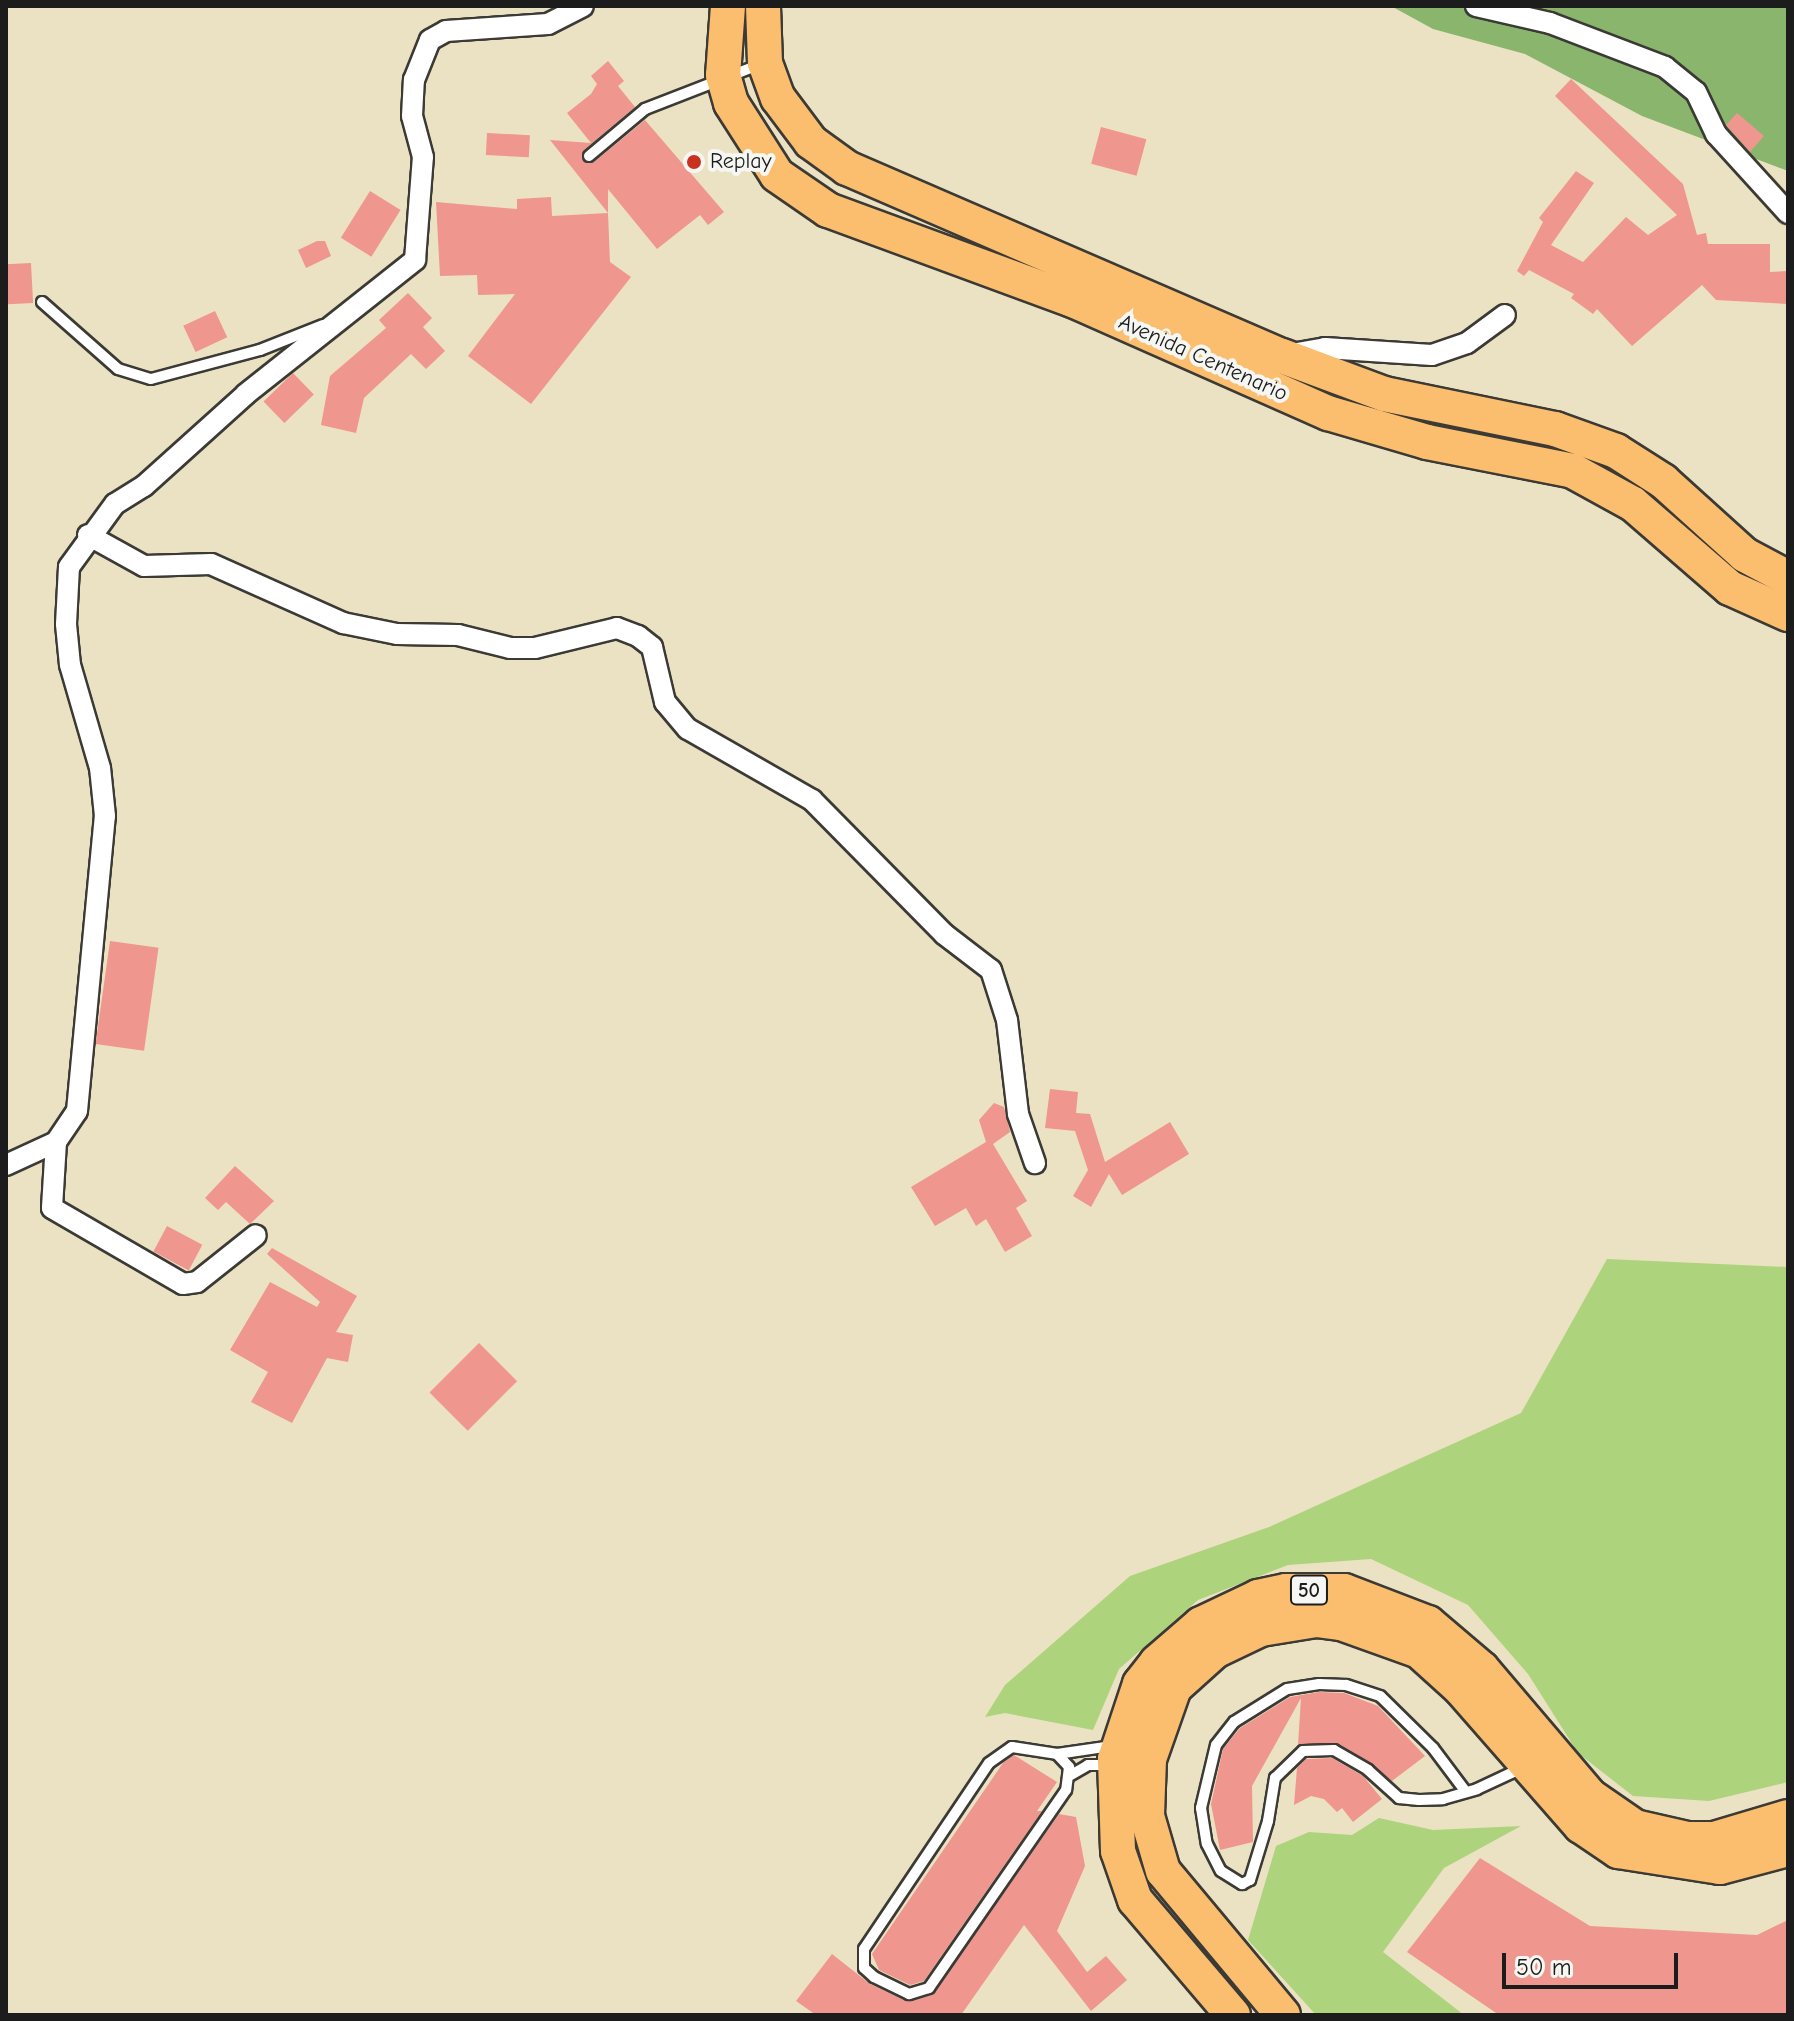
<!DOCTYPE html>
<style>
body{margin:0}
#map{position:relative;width:1794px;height:2021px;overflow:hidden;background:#ebe2c3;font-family:"Comic Neue",sans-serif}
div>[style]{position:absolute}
.green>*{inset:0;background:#aed37d}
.forest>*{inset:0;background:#8ab56c}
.building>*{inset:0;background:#ef968f;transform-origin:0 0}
.roads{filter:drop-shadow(2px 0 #3b3a35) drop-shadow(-2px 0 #3b3a35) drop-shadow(0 2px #3b3a35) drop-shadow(0 -2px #3b3a35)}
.service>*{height:10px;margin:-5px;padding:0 5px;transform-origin:5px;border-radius:5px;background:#fff}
.minor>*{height:20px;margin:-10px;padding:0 10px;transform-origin:10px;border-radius:10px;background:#fff}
.primary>*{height:34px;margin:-17px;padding:0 17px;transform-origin:17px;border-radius:17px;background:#fbbd6e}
.trunk>*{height:34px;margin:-17px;padding:0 17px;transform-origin:17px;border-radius:17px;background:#fbbd6e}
.dots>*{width:22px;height:22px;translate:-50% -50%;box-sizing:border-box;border:4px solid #f6f6f2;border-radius:50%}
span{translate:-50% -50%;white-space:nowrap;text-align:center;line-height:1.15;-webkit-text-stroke:8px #f6f6f2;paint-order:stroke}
.shield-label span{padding:2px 6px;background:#f6f6f2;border:2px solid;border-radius:6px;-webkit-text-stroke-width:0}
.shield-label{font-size:20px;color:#1c1c1c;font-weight:700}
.poi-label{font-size:22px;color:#1c1c1c}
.left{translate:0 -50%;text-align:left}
.street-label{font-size:22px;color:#1c1c1c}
.frame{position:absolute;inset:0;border:8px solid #1c1c1c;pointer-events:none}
.scale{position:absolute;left:1502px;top:1953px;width:176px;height:36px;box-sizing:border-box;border:4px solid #1c1c1c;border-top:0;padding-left:10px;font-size:24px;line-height:28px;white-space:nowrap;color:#1c1c1c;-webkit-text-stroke:6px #f6f6f2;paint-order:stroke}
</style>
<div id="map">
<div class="green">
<div style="clip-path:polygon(1607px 1259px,1788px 1267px,1788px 1782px,1709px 1801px,1633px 1796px,1578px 1753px,1528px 1674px,1468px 1605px,1371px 1559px,1288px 1565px,1198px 1600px,1119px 1669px,1093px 1730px,1005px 1713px,985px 1717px,1005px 1685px,1130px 1576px,1269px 1527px,1521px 1413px)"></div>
<div style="clip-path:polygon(1379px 1818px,1433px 1830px,1521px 1826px,1444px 1868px,1383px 1952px,1464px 2015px,1316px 2015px,1248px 1940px,1276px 1846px,1309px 1832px,1352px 1835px)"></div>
</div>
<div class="forest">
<div style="clip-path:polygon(1391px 6px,1788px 6px,1788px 171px,1642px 116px,1525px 54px,1433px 29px)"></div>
</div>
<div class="building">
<div style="clip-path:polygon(608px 61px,624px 81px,618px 86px,635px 107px,584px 150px,582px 160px,594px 162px,645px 120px,724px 212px,708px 225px,700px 215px,657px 249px,608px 189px,608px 213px,550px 140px,591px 143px,567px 113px,591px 94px,597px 84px,591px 76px)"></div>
<div style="clip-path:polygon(1571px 79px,1683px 184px,1697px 235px,1706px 233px,1708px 244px,1770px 244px,1770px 272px,1788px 271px,1788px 304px,1716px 300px,1702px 285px,1632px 346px,1597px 309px,1593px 314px,1571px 298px,1574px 294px,1529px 270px,1524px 276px,1517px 271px,1543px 222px,1539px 218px,1576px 171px,1594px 183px,1551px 245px,1583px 262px,1626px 217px,1648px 235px,1677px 215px,1555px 96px)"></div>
<div style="clip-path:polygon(1737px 113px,1764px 136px,1750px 152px,1726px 125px)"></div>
<div style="left:1101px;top:127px;width:47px;height:38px;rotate:15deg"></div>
<div style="left:487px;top:133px;width:43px;height:22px;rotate:3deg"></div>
<div style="left:370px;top:191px;width:36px;height:55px;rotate:32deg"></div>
<div style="clip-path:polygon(551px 197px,552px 216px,608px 213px,610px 262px,631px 277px,531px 404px,468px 356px,515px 294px,478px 295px,477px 275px,440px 276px,436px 202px,517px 209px,517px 199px)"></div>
<div style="clip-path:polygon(317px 241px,325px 241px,331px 256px,306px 268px,298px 250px)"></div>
<div style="left:31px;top:263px;width:40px;height:25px;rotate:87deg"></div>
<div style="clip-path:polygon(408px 293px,432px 318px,423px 327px,445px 351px,426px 369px,411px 354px,364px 398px,356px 433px,321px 425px,330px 376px,386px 328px,379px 320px)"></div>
<div style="left:215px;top:311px;width:29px;height:35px;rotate:65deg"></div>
<div style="left:293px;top:373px;width:30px;height:41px;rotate:46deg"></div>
<div style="left:110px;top:941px;width:49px;height:104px;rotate:8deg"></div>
<div style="clip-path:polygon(1050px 1089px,1078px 1092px,1076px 1113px,1090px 1114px,1105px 1162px,1170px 1122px,1189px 1154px,1122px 1195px,1109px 1174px,1091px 1207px,1073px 1196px,1088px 1170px,1075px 1131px,1045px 1128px)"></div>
<div style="clip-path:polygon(994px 1103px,1004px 1107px,1010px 1132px,993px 1144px,1027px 1201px,1016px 1208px,1032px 1236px,1005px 1252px,986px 1219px,976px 1226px,966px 1208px,935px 1226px,911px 1187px,986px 1142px,979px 1120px)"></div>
<div style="clip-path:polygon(235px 1166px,274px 1201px,250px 1224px,226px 1202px,218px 1210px,205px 1198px)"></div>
<div style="left:167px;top:1226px;width:40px;height:29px;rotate:28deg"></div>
<div style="clip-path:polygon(272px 1248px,357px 1296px,336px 1332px,353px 1335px,348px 1362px,327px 1358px,292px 1423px,251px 1402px,268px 1372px,230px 1350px,270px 1282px,317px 1307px,320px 1302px,267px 1254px)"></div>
<div style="left:479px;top:1343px;width:54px;height:70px;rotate:45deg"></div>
<div style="clip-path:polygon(1319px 1692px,1344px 1693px,1378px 1706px,1425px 1756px,1392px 1781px,1337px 1743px,1298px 1745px,1301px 1698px,1252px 1786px,1253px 1842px,1220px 1850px,1211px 1804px,1223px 1749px,1240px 1728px,1290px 1697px)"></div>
<div style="clip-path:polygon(1014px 1755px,1057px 1782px,1037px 1811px,1042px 1811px,924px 1981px,910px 1985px,879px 1970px,872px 1954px,1003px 1763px)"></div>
<div style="clip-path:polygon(1332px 1758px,1363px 1776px,1382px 1799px,1353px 1822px,1342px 1808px,1337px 1812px,1324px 1799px,1311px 1796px,1294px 1805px,1297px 1768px,1306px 1759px)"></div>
<div style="clip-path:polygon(1059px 1814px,1076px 1817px,1085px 1866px,1057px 1931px,1087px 1972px,1106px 1956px,1127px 1980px,1091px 2011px,1024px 1925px,961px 2015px,816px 2015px,796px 2001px,832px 1954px,870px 1984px,906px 2001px,932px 1995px)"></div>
<div style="clip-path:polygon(1480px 1858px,1590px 1926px,1757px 1935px,1788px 1920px,1788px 2015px,1499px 2015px,1407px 1952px)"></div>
</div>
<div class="roads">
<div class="service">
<div style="left:589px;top:156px;width:73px;rotate:-40deg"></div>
<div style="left:645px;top:109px;width:124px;rotate:-21.2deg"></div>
<div style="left:42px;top:302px;width:101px;rotate:41.4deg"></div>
<div style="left:118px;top:369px;width:34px;rotate:17deg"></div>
<div style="left:151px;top:379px;width:113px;rotate:-14.9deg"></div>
<div style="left:260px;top:350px;width:68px;rotate:-21.6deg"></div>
<div style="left:1012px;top:1747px;width:46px;rotate:8.8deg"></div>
<div style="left:1057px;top:1754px;width:18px;rotate:47deg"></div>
<div style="left:1069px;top:1767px;width:23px;rotate:97deg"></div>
<div style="left:1066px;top:1790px;width:241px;rotate:124.7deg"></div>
<div style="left:929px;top:1988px;width:21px;rotate:163deg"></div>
<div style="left:909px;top:1994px;width:39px;rotate:-154deg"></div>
<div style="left:874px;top:1977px;width:13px;rotate:-138deg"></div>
<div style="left:864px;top:1968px;width:19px;rotate:-90deg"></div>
<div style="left:864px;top:1949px;width:224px;rotate:-56.1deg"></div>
<div style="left:989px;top:1763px;width:28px;rotate:-35deg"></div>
<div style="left:1057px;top:1754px;width:56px;rotate:-8.3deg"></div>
<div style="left:1071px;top:1775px;width:20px;rotate:-30deg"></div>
<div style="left:1088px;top:1765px;width:21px"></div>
<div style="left:1466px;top:1792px;width:55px;rotate:-126.9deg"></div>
<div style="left:1433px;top:1748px;width:74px;rotate:-135.5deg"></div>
<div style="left:1380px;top:1696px;width:36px;rotate:-162deg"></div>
<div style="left:1346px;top:1685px;width:27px;rotate:-178deg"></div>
<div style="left:1319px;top:1684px;width:32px;rotate:171deg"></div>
<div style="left:1287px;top:1689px;width:62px;rotate:148.1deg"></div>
<div style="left:1234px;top:1722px;width:29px;rotate:128deg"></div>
<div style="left:1216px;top:1745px;width:65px;rotate:103.4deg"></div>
<div style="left:1201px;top:1808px;width:36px;rotate:81deg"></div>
<div style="left:1207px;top:1844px;width:30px;rotate:63deg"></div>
<div style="left:1221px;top:1871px;width:25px;rotate:32deg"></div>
<div style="left:1242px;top:1884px;width:9px;rotate:-27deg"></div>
<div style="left:1250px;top:1880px;width:62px;rotate:-73deg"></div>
<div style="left:1268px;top:1821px;width:44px;rotate:-80.8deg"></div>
<div style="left:1275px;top:1778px;width:39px;rotate:-44deg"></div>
<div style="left:1303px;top:1751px;width:31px;rotate:-2deg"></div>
<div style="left:1334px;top:1750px;width:39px;rotate:30deg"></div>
<div style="left:1368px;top:1770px;width:42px;rotate:42.1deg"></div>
<div style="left:1399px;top:1798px;width:20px;rotate:6deg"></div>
<div style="left:1419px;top:1800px;width:24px;rotate:-2deg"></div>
<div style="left:1443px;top:1799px;width:35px;rotate:-16deg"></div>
<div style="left:1477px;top:1789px;width:50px;rotate:-25deg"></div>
</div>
<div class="minor">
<div style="left:1476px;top:6px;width:76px;rotate:12.9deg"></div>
<div style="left:1550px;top:23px;width:123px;rotate:20.9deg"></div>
<div style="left:1665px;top:67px;width:40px;rotate:39deg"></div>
<div style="left:1696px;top:92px;width:47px;rotate:64.5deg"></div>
<div style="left:1716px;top:134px;width:107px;rotate:47.7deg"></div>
<div style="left:1286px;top:355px;width:40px;rotate:-10deg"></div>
<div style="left:1325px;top:348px;width:107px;rotate:3.7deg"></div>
<div style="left:1432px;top:355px;width:37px;rotate:-19deg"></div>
<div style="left:1467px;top:343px;width:47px;rotate:-36.4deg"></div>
<div style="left:88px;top:535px;width:64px;rotate:29deg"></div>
<div style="left:144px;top:566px;width:67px;rotate:-1.7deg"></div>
<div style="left:211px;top:564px;width:145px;rotate:24.1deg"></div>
<div style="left:343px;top:623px;width:55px;rotate:11.5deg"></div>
<div style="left:397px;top:634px;width:61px;rotate:0.9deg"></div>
<div style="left:458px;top:635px;width:54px;rotate:14deg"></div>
<div style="left:510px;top:648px;width:25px"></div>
<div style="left:535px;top:648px;width:84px;rotate:-13.7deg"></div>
<div style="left:617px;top:628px;width:22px;rotate:21deg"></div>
<div style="left:638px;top:636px;width:18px;rotate:38deg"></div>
<div style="left:652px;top:647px;width:57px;rotate:76.7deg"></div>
<div style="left:665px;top:702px;width:35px;rotate:50deg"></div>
<div style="left:688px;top:729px;width:143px;rotate:29.8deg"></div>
<div style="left:812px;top:800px;width:188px;rotate:45.4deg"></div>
<div style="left:944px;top:934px;width:59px;rotate:37.5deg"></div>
<div style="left:991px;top:970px;width:52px;rotate:72.3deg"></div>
<div style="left:1007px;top:1020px;width:95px;rotate:83.3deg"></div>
<div style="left:1018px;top:1114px;width:52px;rotate:70.9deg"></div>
<div style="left:56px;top:1142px;width:66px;rotate:93.5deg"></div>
<div style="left:52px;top:1208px;width:151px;rotate:30.1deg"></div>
<div style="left:183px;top:1284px;width:14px;rotate:-8deg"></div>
<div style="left:197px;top:1282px;width:75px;rotate:-38.5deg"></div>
<div style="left:6px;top:1165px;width:55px;rotate:-24.7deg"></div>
<div style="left:56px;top:1142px;width:37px;rotate:-56deg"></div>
<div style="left:77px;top:1111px;width:296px;rotate:-84.6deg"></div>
<div style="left:105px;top:816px;width:48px;rotate:-95.9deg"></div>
<div style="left:100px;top:768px;width:107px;rotate:-106.2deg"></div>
<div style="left:70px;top:665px;width:41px;rotate:-95.6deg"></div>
<div style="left:66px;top:624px;width:57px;rotate:-87deg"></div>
<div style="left:69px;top:567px;width:78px;rotate:-53.9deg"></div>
<div style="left:115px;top:504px;width:34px;rotate:-32deg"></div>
<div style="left:144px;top:486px;width:137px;rotate:-42deg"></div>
<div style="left:246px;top:394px;width:216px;rotate:-38.4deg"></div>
<div style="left:415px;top:260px;width:103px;rotate:-85.6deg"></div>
<div style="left:423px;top:157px;width:42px;rotate:-105deg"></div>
<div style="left:412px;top:116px;width:36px;rotate:-87deg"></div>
<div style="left:414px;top:80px;width:43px;rotate:-68.2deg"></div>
<div style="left:430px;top:40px;width:18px;rotate:-29deg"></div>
<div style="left:446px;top:31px;width:102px;rotate:-3.9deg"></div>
<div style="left:548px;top:24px;width:39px;rotate:-27deg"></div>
</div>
<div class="primary">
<div style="left:728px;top:6px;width:69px;rotate:94.1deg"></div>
<div style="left:723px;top:75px;width:29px;rotate:74deg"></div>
<div style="left:731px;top:103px;width:85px;rotate:57.4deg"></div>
<div style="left:777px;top:175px;width:62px;rotate:34.5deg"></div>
<div style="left:828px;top:210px;width:261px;rotate:20.2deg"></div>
<div style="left:1073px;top:300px;width:279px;rotate:23.9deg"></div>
<div style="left:1328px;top:413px;width:103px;rotate:16.3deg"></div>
<div style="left:1427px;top:442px;width:149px;rotate:11.2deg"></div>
<div style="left:1573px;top:471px;width:68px;rotate:28.8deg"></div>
<div style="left:1633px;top:504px;width:128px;rotate:40.9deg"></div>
<div style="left:1730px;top:588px;width:64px;rotate:24.1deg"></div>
<div style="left:763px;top:6px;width:57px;rotate:88deg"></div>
<div style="left:765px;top:63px;width:37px;rotate:70deg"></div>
<div style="left:778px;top:98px;width:55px;rotate:53.1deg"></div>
<div style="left:811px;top:142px;width:44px;rotate:35.8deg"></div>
<div style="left:847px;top:168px;width:474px;rotate:23.4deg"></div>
<div style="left:1282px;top:356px;width:109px;rotate:20.4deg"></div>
<div style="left:1384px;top:394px;width:175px;rotate:11.6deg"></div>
<div style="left:1555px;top:429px;width:65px;rotate:19.8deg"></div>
<div style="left:1616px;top:451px;width:56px;rotate:32.6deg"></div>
<div style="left:1663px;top:481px;width:110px;rotate:42.1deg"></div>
<div style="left:1745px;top:555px;width:49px;rotate:28.1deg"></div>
</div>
<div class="trunk">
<div style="left:1233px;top:2015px;width:151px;rotate:-130.4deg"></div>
<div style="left:1135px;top:1900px;width:52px;rotate:-109.1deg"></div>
<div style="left:1118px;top:1851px;width:92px;rotate:-91.9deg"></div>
<div style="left:1115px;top:1759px;width:79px;rotate:-71.6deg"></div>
<div style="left:1140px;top:1684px;width:28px;rotate:-52deg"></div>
<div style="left:1157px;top:1662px;width:58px;rotate:-40.8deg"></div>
<div style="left:1201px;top:1624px;width:63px;rotate:-25.3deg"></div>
<div style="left:1258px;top:1597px;width:29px;rotate:-12deg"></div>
<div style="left:1286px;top:1591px;width:58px"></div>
<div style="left:1344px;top:1591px;width:90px;rotate:20.9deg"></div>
<div style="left:1428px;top:1623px;width:71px;rotate:40.4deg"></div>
<div style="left:1482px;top:1669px;width:167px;rotate:49.6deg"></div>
<div style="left:1590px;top:1796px;width:55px;rotate:34.6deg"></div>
<div style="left:1635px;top:1827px;width:53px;rotate:13deg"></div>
<div style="left:1687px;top:1839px;width:27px"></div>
<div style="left:1714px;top:1839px;width:77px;rotate:-16.6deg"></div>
<div style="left:1283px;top:2015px;width:187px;rotate:-129.8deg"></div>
<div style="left:1163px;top:1871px;width:57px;rotate:-106.2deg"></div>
<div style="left:1147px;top:1816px;width:57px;rotate:-88deg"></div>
<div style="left:1149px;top:1759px;width:75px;rotate:-70.6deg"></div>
<div style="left:1174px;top:1688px;width:55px;rotate:-42.1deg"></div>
<div style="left:1215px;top:1651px;width:51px;rotate:-25.6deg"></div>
<div style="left:1261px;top:1629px;width:56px;rotate:-9.3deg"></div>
<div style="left:1316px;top:1620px;width:25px;rotate:7deg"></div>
<div style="left:1341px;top:1623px;width:83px;rotate:19.7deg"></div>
<div style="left:1419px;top:1651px;width:57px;rotate:42.1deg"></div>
<div style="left:1461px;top:1689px;width:182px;rotate:48.8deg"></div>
<div style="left:1581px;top:1826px;width:45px;rotate:34deg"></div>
<div style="left:1618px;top:1851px;width:103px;rotate:8.9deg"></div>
<div style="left:1720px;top:1867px;width:70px;rotate:-14.8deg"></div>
</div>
</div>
<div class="dots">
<div style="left:694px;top:162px;background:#c8321e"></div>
</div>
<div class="shield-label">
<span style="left:1309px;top:1590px">50</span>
</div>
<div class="poi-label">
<span class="left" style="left:710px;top:162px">Replay</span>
</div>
<div class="street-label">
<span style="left:1203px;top:358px;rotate:24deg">Avenida Centenario</span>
</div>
<div class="frame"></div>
<div class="scale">50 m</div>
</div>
